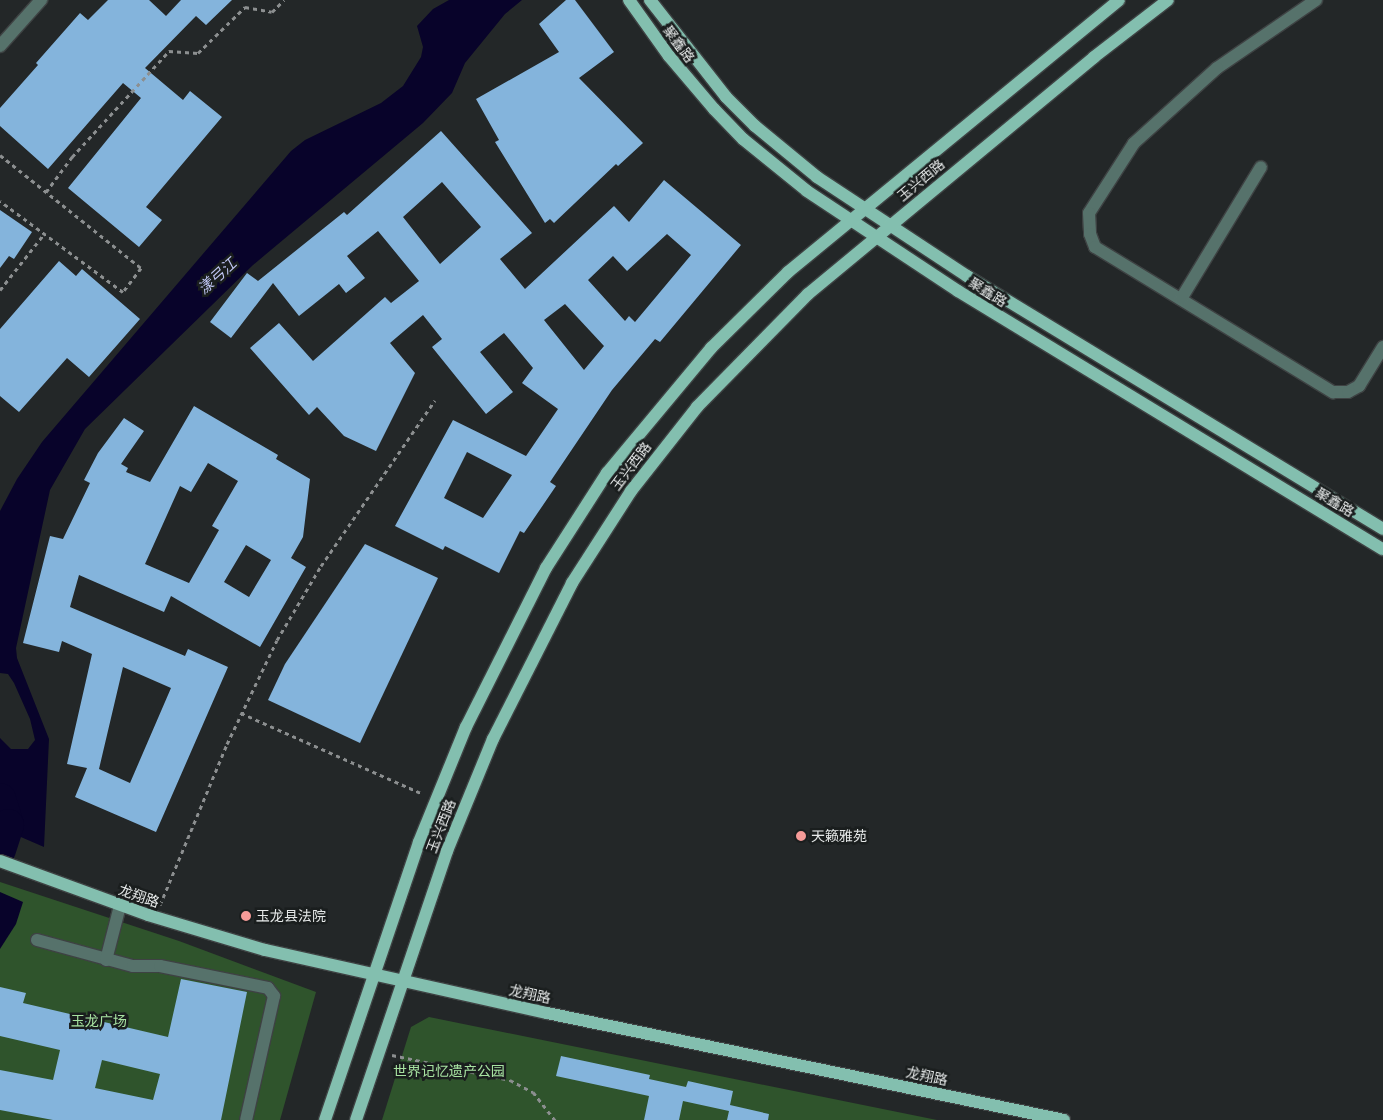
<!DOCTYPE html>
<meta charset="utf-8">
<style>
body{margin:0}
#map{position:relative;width:1383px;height:1120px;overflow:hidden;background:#232728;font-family:Poppins,"Noto Sans SC",sans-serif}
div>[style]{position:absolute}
.green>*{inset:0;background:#2f542c}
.water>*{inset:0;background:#08032a}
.river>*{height:32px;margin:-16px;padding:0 16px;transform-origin:16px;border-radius:16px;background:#08032a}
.building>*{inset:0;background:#84b4dc}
.path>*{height:3px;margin-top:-1.5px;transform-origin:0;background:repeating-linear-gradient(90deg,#8c8f90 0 4px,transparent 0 8px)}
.roads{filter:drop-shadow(1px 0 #3e4243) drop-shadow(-1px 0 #3e4243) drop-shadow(0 1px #3e4243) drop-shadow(0 -1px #3e4243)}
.minor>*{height:12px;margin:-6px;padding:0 6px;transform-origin:6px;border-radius:6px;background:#56726b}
.major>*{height:12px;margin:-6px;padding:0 6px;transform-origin:6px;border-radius:6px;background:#83bfaf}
.dots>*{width:14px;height:14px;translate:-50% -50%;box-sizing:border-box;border:2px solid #1a1e1e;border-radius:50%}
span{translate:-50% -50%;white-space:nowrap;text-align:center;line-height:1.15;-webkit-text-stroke:5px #1a1e1e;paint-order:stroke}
.street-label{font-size:14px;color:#e5e8e8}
.poi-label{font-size:14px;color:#e5e8e8}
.left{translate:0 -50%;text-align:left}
.park-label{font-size:14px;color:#a7e2a1}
.water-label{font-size:15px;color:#c1c7f5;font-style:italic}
</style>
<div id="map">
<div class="green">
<div style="clip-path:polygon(0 882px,179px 941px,316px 992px,280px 1120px,0 1120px)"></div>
<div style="clip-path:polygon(429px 1017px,937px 1120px,382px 1120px,411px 1027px)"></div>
</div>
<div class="water">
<div style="clip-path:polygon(449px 0,522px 0,505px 14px,465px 63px,452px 93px,423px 123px,253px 265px,85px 429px,50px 490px,16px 648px,17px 658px,49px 739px,44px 847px,0 828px,0 738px,11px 749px,28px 749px,35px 740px,30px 719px,14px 683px,8px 674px,0 673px,0 511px,17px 479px,42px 442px,291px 151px,305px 140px,381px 103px,403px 86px,421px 57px,423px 47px,417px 26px,433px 9px)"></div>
<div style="clip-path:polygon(0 892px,23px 902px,16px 924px,0 949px)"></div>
</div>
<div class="river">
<div style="left:0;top:799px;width:27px;rotate:73deg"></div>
<div style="left:8px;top:825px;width:26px;rotate:108deg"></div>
</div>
<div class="building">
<div style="clip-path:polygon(108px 0,149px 0,166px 16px,181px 0,232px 0,206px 25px,196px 16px,145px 68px,183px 100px,190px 91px,222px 117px,146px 207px,162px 220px,139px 247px,68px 188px,141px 98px,123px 83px,48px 169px,0 126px,0 108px,38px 65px,36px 63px,80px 13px,88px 20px)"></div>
<div style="clip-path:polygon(566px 0,575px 0,614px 52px,579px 78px,643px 143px,618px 166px,616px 164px,554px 223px,550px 219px,545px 223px,495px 142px,499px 140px,476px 99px,559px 52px,539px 24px)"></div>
<div style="clip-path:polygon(evenodd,441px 131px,532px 233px,500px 259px,525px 289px,614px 206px,629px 222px,664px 180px,741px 245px,660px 342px,655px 339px,612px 390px,550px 482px,556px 486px,524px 533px,520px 531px,499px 573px,445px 546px,443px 550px,395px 526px,453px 420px,526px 456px,558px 409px,522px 383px,533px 368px,504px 333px,480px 352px,513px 392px,486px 414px,432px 347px,442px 339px,423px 315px,390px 343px,415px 373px,376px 451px,344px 436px,317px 407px,309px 415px,250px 348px,279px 323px,313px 361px,385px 297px,391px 303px,419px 281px,378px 231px,347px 256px,365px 278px,346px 293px,339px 284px,299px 316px,273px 283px,231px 338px,210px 322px,247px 273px,258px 281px,344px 212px,347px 215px,441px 131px,442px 182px,481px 227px,440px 264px,403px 217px,442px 182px,441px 131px,667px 234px,691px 255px,635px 322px,629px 316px,625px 321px,588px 280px,613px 256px,627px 271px,667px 234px,441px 131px,565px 304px,604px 346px,584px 370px,544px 320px,565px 304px,441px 131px,467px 452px,512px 475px,483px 518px,444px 498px,467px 452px)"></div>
<div style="clip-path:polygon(0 210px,32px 232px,14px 259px,9px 256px,0 268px)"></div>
<div style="clip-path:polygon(59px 261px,76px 276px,82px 269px,140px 319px,89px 377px,67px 358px,19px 412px,0 396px,0 329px)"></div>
<div style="clip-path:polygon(evenodd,194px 406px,278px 455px,276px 459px,310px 479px,303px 537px,291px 558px,306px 567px,260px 647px,171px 596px,164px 612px,79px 575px,70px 607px,185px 656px,188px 649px,228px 667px,156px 832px,75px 797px,87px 768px,67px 764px,92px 654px,62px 641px,59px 652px,23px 643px,50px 536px,63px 539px,90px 483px,84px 480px,98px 453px,124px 418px,144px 431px,121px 464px,128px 468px,126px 472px,150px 482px,194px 406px,208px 463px,238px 481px,212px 526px,219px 530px,189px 583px,145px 564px,180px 486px,191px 492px,208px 463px,194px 406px,246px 545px,271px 560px,249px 597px,224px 582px,246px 545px,194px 406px,123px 667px,171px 688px,130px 783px,99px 769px,123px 667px)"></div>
<div style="clip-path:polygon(365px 544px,438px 578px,360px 743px,268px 700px,285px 664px)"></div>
<div style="clip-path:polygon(evenodd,181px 979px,247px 992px,221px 1120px,53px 1120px,0 1110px,0 1070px,53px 1080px,60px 1050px,0 1036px,0 987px,26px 993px,23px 1003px,168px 1037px,181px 979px,102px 1060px,160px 1074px,153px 1100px,95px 1088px,102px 1060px)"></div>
<div style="clip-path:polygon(561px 1056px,650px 1075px,649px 1079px,686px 1087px,688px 1081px,733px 1091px,730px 1105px,769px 1114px,768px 1120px,727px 1120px,729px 1111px,683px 1101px,679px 1120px,644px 1120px,649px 1096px,556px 1076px)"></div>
</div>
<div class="path">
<div style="left:0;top:155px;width:181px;rotate:38.7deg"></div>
<div style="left:141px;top:268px;width:30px;rotate:127deg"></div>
<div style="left:123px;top:292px;width:153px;rotate:-143.5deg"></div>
<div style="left:46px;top:192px;width:44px;rotate:-53.4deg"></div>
<div style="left:72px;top:157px;width:144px;rotate:-47.5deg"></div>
<div style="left:169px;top:51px;width:29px;rotate:4deg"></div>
<div style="left:198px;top:53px;width:66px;rotate:-44.4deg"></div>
<div style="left:245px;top:7px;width:27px;rotate:10deg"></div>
<div style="left:272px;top:12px;width:17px;rotate:-45deg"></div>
<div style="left:0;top:290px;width:71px;rotate:-51.8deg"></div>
<div style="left:241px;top:713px;width:199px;rotate:24deg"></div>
<div style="left:160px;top:905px;width:174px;rotate:-67.4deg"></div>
<div style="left:227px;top:744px;width:115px;rotate:-64.3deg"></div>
<div style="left:277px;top:640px;width:86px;rotate:-59.3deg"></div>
<div style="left:321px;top:566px;width:201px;rotate:-55.5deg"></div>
<div style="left:392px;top:1055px;width:121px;rotate:12deg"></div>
<div style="left:510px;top:1080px;width:26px;rotate:28deg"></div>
<div style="left:533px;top:1092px;width:36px;rotate:52deg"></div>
</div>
<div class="roads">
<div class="minor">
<div style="left:1316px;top:0;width:120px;rotate:145.5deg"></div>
<div style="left:1217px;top:68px;width:112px;rotate:137.9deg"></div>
<div style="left:1134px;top:143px;width:83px;rotate:122.7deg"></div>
<div style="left:1089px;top:213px;width:21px;rotate:87deg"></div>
<div style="left:1090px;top:234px;width:14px;rotate:69deg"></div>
<div style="left:1095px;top:247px;width:279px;rotate:31.4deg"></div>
<div style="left:1333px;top:392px;width:15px"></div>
<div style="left:1348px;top:392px;width:13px;rotate:-29deg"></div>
<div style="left:1359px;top:386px;width:46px;rotate:-58.4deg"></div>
<div style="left:0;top:46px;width:62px;rotate:-48.3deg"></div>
<div style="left:1181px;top:299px;width:154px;rotate:-58.8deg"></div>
<div style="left:37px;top:940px;width:99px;rotate:15.2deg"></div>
<div style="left:133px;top:966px;width:27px"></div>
<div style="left:160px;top:966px;width:110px;rotate:11.5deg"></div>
<div style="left:268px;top:988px;width:10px;rotate:53deg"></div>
<div style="left:274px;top:996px;width:127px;rotate:102.7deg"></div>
<div style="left:106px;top:960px;width:56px;rotate:-75.5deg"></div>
</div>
<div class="major">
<div style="left:629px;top:0;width:69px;rotate:54.5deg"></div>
<div style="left:669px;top:56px;width:70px;rotate:49.7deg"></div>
<div style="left:714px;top:109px;width:42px;rotate:46deg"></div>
<div style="left:743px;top:139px;width:82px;rotate:39.1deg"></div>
<div style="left:807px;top:191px;width:181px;rotate:33.5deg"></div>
<div style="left:958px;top:291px;width:497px;rotate:31.3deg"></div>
<div style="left:650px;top:0;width:123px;rotate:51.9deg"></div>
<div style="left:726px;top:97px;width:41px;rotate:45deg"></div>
<div style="left:755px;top:126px;width:80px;rotate:39.4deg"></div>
<div style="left:817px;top:177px;width:180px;rotate:33.4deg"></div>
<div style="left:967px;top:276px;width:487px;rotate:31.3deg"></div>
<div style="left:0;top:861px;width:158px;rotate:20deg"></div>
<div style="left:148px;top:915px;width:122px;rotate:16.7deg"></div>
<div style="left:265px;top:950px;width:289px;rotate:12.6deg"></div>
<div style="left:547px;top:1013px;width:528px;rotate:11.69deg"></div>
<div style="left:325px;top:1120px;width:293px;rotate:-71.3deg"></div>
<div style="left:419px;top:842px;width:124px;rotate:-67.8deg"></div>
<div style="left:466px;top:727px;width:178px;rotate:-63.3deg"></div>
<div style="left:546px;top:568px;width:113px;rotate:-57.3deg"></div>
<div style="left:607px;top:473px;width:163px;rotate:-50.2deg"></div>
<div style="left:711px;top:348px;width:108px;rotate:-44.6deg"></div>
<div style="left:788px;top:272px;width:428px;rotate:-39.4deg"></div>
<div style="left:356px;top:1120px;width:284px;rotate:-71.3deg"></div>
<div style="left:447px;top:851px;width:121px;rotate:-67.7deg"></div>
<div style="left:493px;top:739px;width:175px;rotate:-63.1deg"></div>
<div style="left:572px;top:583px;width:109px;rotate:-57.3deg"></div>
<div style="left:631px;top:491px;width:107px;rotate:-51.8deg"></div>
<div style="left:697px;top:407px;width:158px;rotate:-45.5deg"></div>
<div style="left:808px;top:294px;width:371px;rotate:-39.6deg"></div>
<div style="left:1094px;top:57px;width:93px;rotate:-37.6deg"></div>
</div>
</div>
<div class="dots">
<div style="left:801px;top:836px;background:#f59b98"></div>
<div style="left:246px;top:916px;background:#f59b98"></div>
</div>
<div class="street-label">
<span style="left:679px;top:44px;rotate:53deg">聚鑫路</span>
<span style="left:921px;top:180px;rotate:-40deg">玉兴西路</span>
<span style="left:988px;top:292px;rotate:32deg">聚鑫路</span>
<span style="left:631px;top:466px;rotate:-53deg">玉兴西路</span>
<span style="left:1335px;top:502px;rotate:31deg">聚鑫路</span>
<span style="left:441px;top:826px;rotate:-69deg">玉兴西路</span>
<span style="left:139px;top:896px;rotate:19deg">龙翔路</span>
<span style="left:530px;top:994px;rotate:12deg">龙翔路</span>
<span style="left:927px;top:1076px;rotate:12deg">龙翔路</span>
</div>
<div class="poi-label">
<span class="left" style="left:811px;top:836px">天籁雅苑</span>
<span class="left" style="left:256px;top:916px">玉龙县法院</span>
</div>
<div class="park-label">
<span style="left:99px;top:1021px">玉龙广场</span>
<span style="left:449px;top:1071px">世界记忆遗产公园</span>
</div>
<div class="water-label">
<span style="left:217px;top:276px;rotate:-42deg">漾弓江</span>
</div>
</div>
